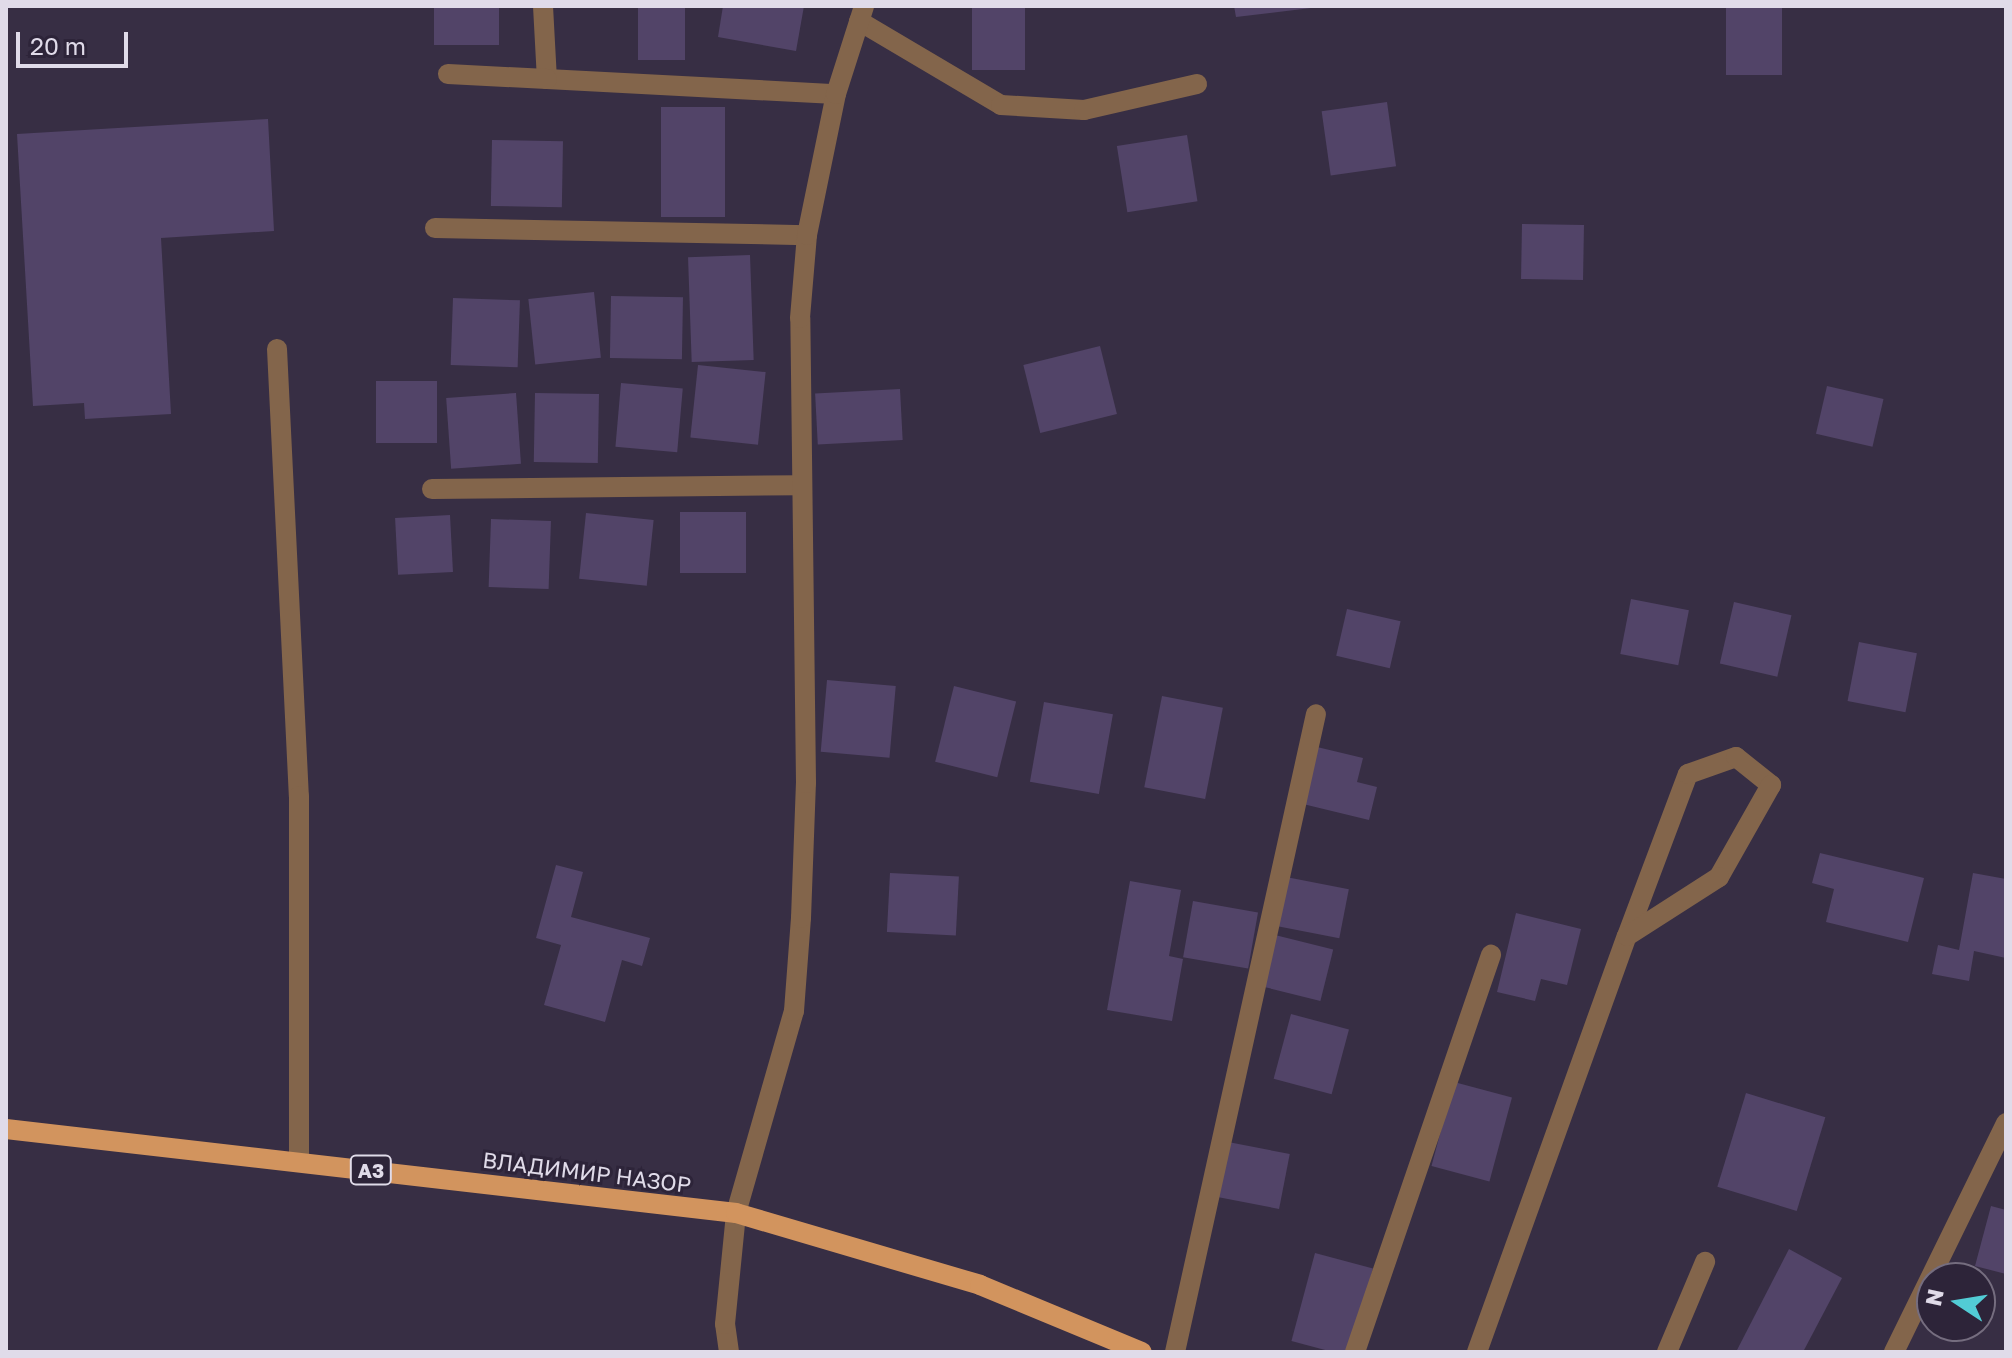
<!DOCTYPE html>
<meta charset="utf-8">
<style>
body{margin:0}
#map{position:relative;width:2012px;height:1358px;overflow:hidden;background:#372e44;font-family:"Golos Text",sans-serif}
div>[style]{position:absolute}
.building>*{inset:0;background:#524468;transform-origin:0 0}
.service>*{height:20px;margin:-10px;padding:0 10px;transform-origin:10px;border-radius:10px;background:#83654b}
.minor>*{height:20px;margin:-10px;padding:0 10px;transform-origin:10px;border-radius:10px;background:#83654b}
.primary>*{height:20px;margin:-10px;padding:0 10px;transform-origin:10px;border-radius:10px;background:#d2945e}
span{translate:-50% -50%;white-space:nowrap;text-align:center;line-height:1.15;-webkit-text-stroke:6px #2d2439;paint-order:stroke}
.shield-label span{padding:2px 6px;background:#2d2439;border:2px solid;border-radius:6px;-webkit-text-stroke-width:0}
.shield-label{font-size:20px;color:#e0dbe9;font-weight:700}
.street-label{font-size:22px;color:#e0dbe9}
.frame{position:absolute;inset:0;border:8px solid #e0dbe9;pointer-events:none}
.north{position:absolute;left:1916px;top:1262px;width:80px;height:80px;box-sizing:border-box;background:#2d2439;border:2px solid #756d7f;border-radius:50%;rotate:282deg;font-size:22px;font-weight:700;line-height:32px;text-align:center;color:#e0dbe9}
.north::after{content:'';display:block;margin:auto;width:28px;height:36px;background:#52ccd5;clip-path:polygon(50% 0,100% 100%,50% 72%,0 100%)}
.scale{position:absolute;left:16px;top:32px;width:112px;height:36px;box-sizing:border-box;border:4px solid #e0dbe9;border-top:0;padding-left:10px;font-size:24px;line-height:28px;white-space:nowrap;color:#e0dbe9;-webkit-text-stroke:6px #2d2439;paint-order:stroke}
</style>
<div id="map">
<div class="building">
<div style="left:434px;top:6px;width:65px;height:39px"></div>
<div style="left:638px;top:6px;width:47px;height:54px"></div>
<div style="clip-path:polygon(723px 6px,804px 6px,796px 51px,718px 37px)"></div>
<div style="left:972px;top:6px;width:53px;height:64px"></div>
<div style="clip-path:polygon(1234px 6px,1311px 6px,1311px 8px,1236px 17px)"></div>
<div style="left:1726px;top:6px;width:56px;height:69px"></div>
<div style="left:1387px;top:102px;width:65px;height:66px;rotate:82deg"></div>
<div style="left:661px;top:107px;width:64px;height:110px"></div>
<div style="clip-path:polygon(268px 119px,274px 231px,161px 238px,171px 414px,85px 419px,84px 403px,33px 406px,17px 134px)"></div>
<div style="left:1187px;top:135px;width:67px;height:71px;rotate:81deg"></div>
<div style="left:492px;top:140px;width:71px;height:66px;rotate:1deg"></div>
<div style="left:1522px;top:224px;width:62px;height:55px;rotate:1deg"></div>
<div style="left:750px;top:255px;width:105px;height:62px;rotate:88deg"></div>
<div style="left:594px;top:292px;width:66px;height:66px;rotate:84deg"></div>
<div style="left:611px;top:296px;width:72px;height:62px;rotate:1deg"></div>
<div style="left:453px;top:298px;width:67px;height:67px;rotate:2deg"></div>
<div style="left:1100px;top:346px;width:70px;height:79px;rotate:76deg"></div>
<div style="left:698px;top:365px;width:68px;height:73px;rotate:6deg"></div>
<div style="left:376px;top:381px;width:61px;height:62px"></div>
<div style="left:621px;top:383px;width:62px;height:64px;rotate:5deg"></div>
<div style="left:1827px;top:386px;width:58px;height:49px;rotate:13deg"></div>
<div style="left:900px;top:389px;width:51px;height:85px;rotate:87deg"></div>
<div style="left:516px;top:393px;width:71px;height:70px;rotate:86deg"></div>
<div style="left:535px;top:393px;width:64px;height:69px;rotate:1deg"></div>
<div style="left:680px;top:512px;width:66px;height:61px"></div>
<div style="left:586px;top:513px;width:68px;height:66px;rotate:6deg"></div>
<div style="left:450px;top:515px;width:57px;height:55px;rotate:87deg"></div>
<div style="left:491px;top:519px;width:60px;height:68px;rotate:2deg"></div>
<div style="left:1631px;top:599px;width:59px;height:56px;rotate:11deg"></div>
<div style="left:1734px;top:602px;width:59px;height:63px;rotate:13deg"></div>
<div style="left:1347px;top:609px;width:55px;height:48px;rotate:13deg"></div>
<div style="left:1859px;top:642px;width:59px;height:60px;rotate:11deg"></div>
<div style="left:827px;top:680px;width:69px;height:72px;rotate:5deg"></div>
<div style="left:954px;top:686px;width:64px;height:78px;rotate:14deg"></div>
<div style="left:1162px;top:696px;width:62px;height:93px;rotate:11deg"></div>
<div style="left:1044px;top:702px;width:70px;height:81px;rotate:10deg"></div>
<div style="clip-path:polygon(1317px 747px,1363px 758px,1357px 782px,1377px 787px,1369px 820px,1303px 804px)"></div>
<div style="clip-path:polygon(1820px 853px,1924px 878px,1908px 942px,1826px 922px,1834px 889px,1812px 883px)"></div>
<div style="clip-path:polygon(556px 865px,583px 872px,571px 917px,650px 938px,642px 966px,622px 960px,605px 1022px,544px 1005px,561px 945px,536px 938px)"></div>
<div style="left:890px;top:873px;width:69px;height:59px;rotate:3deg"></div>
<div style="clip-path:polygon(1973px 873px,2006px 879px,2006px 958px,1974px 951px,1969px 981px,1932px 974px,1938px 945px,1959px 950px)"></div>
<div style="left:1286px;top:877px;width:64px;height:50px;rotate:11deg"></div>
<div style="clip-path:polygon(1130px 881px,1181px 890px,1169px 956px,1183px 959px,1172px 1021px,1107px 1010px)"></div>
<div style="left:1193px;top:901px;width:66px;height:57px;rotate:10deg"></div>
<div style="clip-path:polygon(1516px 913px,1581px 929px,1567px 985px,1541px 979px,1535px 1001px,1497px 992px)"></div>
<div style="left:1275px;top:935px;width:60px;height:53px;rotate:14deg"></div>
<div style="left:1291px;top:1014px;width:60px;height:67px;rotate:15deg"></div>
<div style="left:1454px;top:1082px;width:60px;height:87px;rotate:15deg"></div>
<div style="left:1746px;top:1093px;width:83px;height:98px;rotate:17deg"></div>
<div style="left:1223px;top:1141px;width:68px;height:56px;rotate:11deg"></div>
<div style="clip-path:polygon(1991px 1206px,2006px 1210px,2006px 1274px,1975px 1266px)"></div>
<div style="clip-path:polygon(1789px 1249px,1842px 1278px,1803px 1352px,1736px 1352px)"></div>
<div style="left:1315px;top:1253px;width:60px;height:91px;rotate:15deg"></div>
</div>
<div class="service">
<div style="left:1355px;top:1352px;width:420px;rotate:-71.1deg"></div>
<div style="left:1667px;top:1352px;width:98px;rotate:-67.1deg"></div>
</div>
<div class="minor">
<div style="left:543px;top:6px;width:73px;rotate:86.9deg"></div>
<div style="left:547px;top:79px;width:289px;rotate:3deg"></div>
<div style="left:859px;top:21px;width:165px;rotate:30.6deg"></div>
<div style="left:1001px;top:105px;width:83px;rotate:3.4deg"></div>
<div style="left:1084px;top:110px;width:116px;rotate:-13deg"></div>
<div style="left:448px;top:74px;width:99px;rotate:2.9deg"></div>
<div style="left:435px;top:228px;width:372px;rotate:1.1deg"></div>
<div style="left:277px;top:349px;width:448px;rotate:87.2deg"></div>
<div style="left:299px;top:796px;width:366px;rotate:90deg"></div>
<div style="left:432px;top:489px;width:367px;rotate:-0.6deg"></div>
<div style="left:729px;top:1352px;width:28px;rotate:-98deg"></div>
<div style="left:725px;top:1324px;width:112px;rotate:-84.3deg"></div>
<div style="left:736px;top:1213px;width:210px;rotate:-74deg"></div>
<div style="left:794px;top:1011px;width:93px;rotate:-85.7deg"></div>
<div style="left:801px;top:918px;width:135px;rotate:-87.9deg"></div>
<div style="left:806px;top:783px;width:465px;rotate:-90.7deg"></div>
<div style="left:800px;top:318px;width:83px;rotate:-85.2deg"></div>
<div style="left:807px;top:235px;width:144px;rotate:-78.4deg"></div>
<div style="left:836px;top:94px;width:92px;rotate:-72.3deg"></div>
<div style="left:1175px;top:1352px;width:653px;rotate:-77.54deg"></div>
<div style="left:1477px;top:1352px;width:442px;rotate:-70.2deg"></div>
<div style="left:1627px;top:936px;width:173px;rotate:-69.4deg"></div>
<div style="left:1688px;top:774px;width:51px;rotate:-19.5deg"></div>
<div style="left:1736px;top:757px;width:45px;rotate:38.7deg"></div>
<div style="left:1771px;top:785px;width:106px;rotate:119.5deg"></div>
<div style="left:1719px;top:877px;width:109px;rotate:147.3deg"></div>
<div style="left:1894px;top:1352px;width:255px;rotate:-63.9deg"></div>
</div>
<div class="primary">
<div style="left:6px;top:1129px;width:735px;rotate:6.56deg"></div>
<div style="left:736px;top:1213px;width:254px;rotate:16.4deg"></div>
<div style="left:980px;top:1285px;width:175px;rotate:22.5deg"></div>
</div>
<div class="shield-label">
<span style="left:371px;top:1170px">A3</span>
</div>
<div class="street-label">
<span style="left:587px;top:1172px;rotate:7deg">ВЛАДИМИР НАЗОР</span>
</div>
<div class="frame"></div>
<div class="north">N</div>
<div class="scale">20 m</div>
</div>
